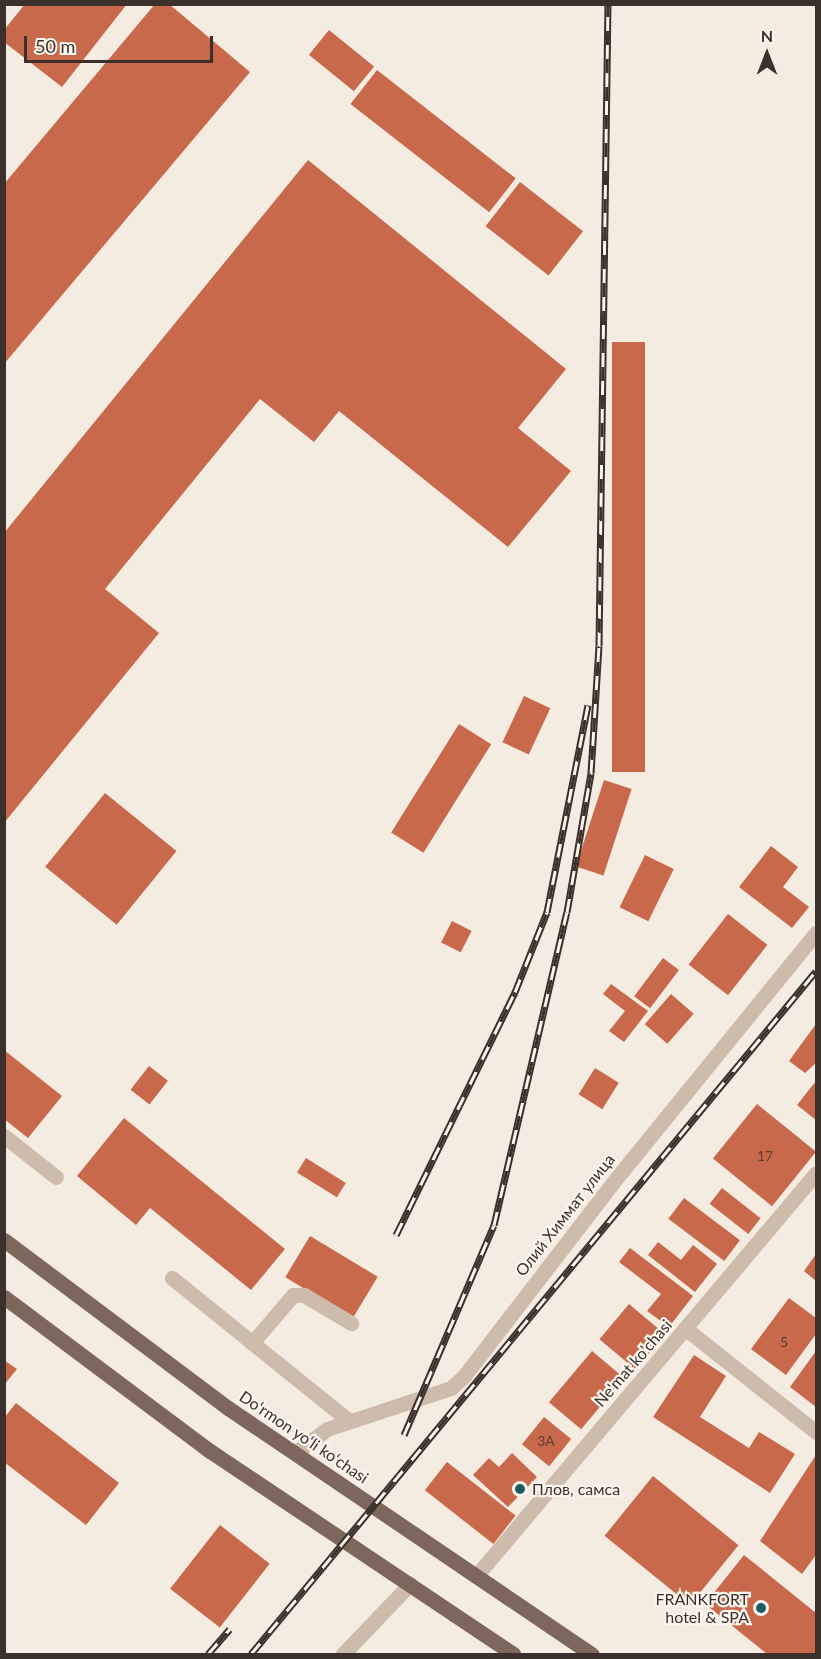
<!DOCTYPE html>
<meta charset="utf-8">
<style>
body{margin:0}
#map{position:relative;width:821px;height:1659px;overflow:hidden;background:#f4ebe1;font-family:Lato,sans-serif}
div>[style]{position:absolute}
.building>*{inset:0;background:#c8694b;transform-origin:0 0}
.service>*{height:15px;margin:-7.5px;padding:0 7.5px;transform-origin:7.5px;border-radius:7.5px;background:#cdbbac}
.minor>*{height:15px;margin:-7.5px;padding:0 7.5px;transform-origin:7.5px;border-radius:7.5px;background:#cdbbac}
.primary>*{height:15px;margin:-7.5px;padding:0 7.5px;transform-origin:7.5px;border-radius:7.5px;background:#7d675c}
.rail>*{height:7px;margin-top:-3.5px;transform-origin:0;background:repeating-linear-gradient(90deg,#fbf5ee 0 14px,#3b302b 0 28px);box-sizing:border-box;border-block:2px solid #3b302b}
.dots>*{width:16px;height:16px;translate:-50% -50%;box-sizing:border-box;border:3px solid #fbf5ee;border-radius:50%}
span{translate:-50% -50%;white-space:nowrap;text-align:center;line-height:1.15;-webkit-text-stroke:4.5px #fbf5ee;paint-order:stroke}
.number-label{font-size:14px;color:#5e3e33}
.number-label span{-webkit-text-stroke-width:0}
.street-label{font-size:16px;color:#3b302b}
.poi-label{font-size:16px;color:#3b302b}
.left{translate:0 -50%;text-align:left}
.right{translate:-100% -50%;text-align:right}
.frame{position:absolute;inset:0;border:6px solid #3b302b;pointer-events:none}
.north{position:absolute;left:737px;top:24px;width:60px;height:60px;-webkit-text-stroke:4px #fbf5ee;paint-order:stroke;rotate:0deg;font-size:16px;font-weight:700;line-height:24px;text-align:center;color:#3b302b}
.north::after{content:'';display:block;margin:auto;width:21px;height:27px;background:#3b302b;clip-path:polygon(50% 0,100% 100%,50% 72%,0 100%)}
.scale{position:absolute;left:24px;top:36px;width:189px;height:27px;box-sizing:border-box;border:3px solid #3b302b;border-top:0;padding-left:8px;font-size:18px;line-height:21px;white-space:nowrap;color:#3b302b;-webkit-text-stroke:4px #fbf5ee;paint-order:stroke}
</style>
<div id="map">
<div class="building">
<div style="clip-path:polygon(25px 4px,127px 4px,62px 87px,4px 42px,4px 30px)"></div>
<div style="clip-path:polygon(155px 4px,169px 4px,250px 72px,4px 364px,4px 184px)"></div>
<div style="left:329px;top:30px;width:58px;height:32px;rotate:39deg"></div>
<div style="left:377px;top:70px;width:176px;height:43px;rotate:38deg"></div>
<div style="clip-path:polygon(308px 160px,566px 369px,518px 428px,571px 471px,508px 547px,339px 411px,314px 442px,260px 399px,105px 589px,159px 633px,4px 823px,4px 533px)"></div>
<div style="left:520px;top:182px;width:80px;height:56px;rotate:38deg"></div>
<div style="left:612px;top:342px;width:33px;height:430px"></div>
<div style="left:524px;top:696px;width:29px;height:51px;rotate:25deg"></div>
<div style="left:459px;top:724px;width:38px;height:128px;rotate:32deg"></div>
<div style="left:604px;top:780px;width:29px;height:91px;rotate:18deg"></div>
<div style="left:105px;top:793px;width:92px;height:95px;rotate:39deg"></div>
<div style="clip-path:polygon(771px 846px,798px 867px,783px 887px,809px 907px,792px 928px,739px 887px)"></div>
<div style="left:645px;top:855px;width:32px;height:58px;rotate:26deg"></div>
<div style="left:728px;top:914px;width:50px;height:64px;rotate:38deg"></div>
<div style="left:452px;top:921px;width:22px;height:24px;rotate:27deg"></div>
<div style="left:663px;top:958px;width:20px;height:48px;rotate:37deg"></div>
<div style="clip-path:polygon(611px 984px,648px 1011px,624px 1042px,609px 1031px,625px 1011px,603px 994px)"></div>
<div style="left:671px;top:994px;width:30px;height:40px;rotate:41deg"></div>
<div style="clip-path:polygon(816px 1024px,816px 1063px,805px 1073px,789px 1061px)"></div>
<div style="clip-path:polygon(4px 1050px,62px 1096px,28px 1138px,4px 1119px)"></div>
<div style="left:149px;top:1066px;width:24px;height:30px;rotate:38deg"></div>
<div style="left:595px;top:1068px;width:28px;height:31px;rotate:32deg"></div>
<div style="clip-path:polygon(816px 1081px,816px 1120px,797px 1105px)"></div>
<div style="left:757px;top:1104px;width:76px;height:70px;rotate:39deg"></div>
<div style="clip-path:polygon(124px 1118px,285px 1249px,251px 1290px,150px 1208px,136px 1225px,77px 1176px)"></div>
<div style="left:306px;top:1158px;width:47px;height:17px;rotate:32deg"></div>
<div style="left:722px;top:1188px;width:49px;height:20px;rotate:38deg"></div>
<div style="left:684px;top:1198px;width:70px;height:26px;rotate:37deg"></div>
<div style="left:310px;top:1236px;width:79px;height:48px;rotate:31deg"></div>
<div style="clip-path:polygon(658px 1242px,681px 1260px,693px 1245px,717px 1264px,695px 1292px,648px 1255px)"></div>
<div style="clip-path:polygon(630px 1248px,693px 1296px,669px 1327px,647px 1311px,661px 1294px,619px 1262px)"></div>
<div style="clip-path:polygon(816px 1254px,816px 1281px,804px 1271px)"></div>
<div style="clip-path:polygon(789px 1298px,816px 1318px,816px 1334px,786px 1375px,751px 1349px)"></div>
<div style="left:629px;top:1304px;width:47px;height:46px;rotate:40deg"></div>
<div style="left:592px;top:1351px;width:42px;height:67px;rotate:40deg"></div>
<div style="clip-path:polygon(816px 1351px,816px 1407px,790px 1387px)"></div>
<div style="clip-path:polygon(694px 1355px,726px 1376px,700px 1417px,749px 1448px,759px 1432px,795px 1454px,770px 1493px,653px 1417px)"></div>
<div style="clip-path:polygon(4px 1360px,17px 1369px,4px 1385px)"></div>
<div style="clip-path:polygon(16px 1403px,119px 1483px,86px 1525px,4px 1462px,4px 1418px)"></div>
<div style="left:544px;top:1417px;width:35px;height:35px;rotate:39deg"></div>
<div style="clip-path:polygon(512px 1453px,537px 1477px,508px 1507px,473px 1475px,489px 1458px,499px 1467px)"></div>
<div style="clip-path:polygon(816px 1455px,816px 1555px,802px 1574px,760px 1541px)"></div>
<div style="left:447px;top:1462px;width:87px;height:36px;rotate:38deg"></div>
<div style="left:653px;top:1476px;width:110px;height:77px;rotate:39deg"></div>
<div style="left:220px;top:1525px;width:63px;height:81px;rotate:38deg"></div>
<div style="clip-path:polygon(744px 1555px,816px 1613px,816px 1654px,767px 1654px,705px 1604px)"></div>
</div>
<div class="service">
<div style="left:4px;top:1136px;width:66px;rotate:38.3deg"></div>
<div style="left:172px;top:1278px;width:226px;rotate:38.9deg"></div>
<div style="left:252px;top:1343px;width:63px;rotate:-49.5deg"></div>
<div style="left:293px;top:1295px;width:11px"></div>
<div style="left:304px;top:1295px;width:55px;rotate:30.8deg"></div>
</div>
<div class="minor">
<div style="left:686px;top:1329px;width:166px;rotate:38.4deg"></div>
<div style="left:295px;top:1453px;width:40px;rotate:-37deg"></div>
<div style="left:327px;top:1429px;width:131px;rotate:-18.3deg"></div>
<div style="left:451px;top:1388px;width:18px;rotate:-43deg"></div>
<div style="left:464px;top:1376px;width:254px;rotate:-52.4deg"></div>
<div style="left:619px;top:1175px;width:312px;rotate:-50.9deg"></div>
<div style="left:476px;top:1576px;width:527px;rotate:-49.85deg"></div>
<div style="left:343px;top:1654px;width:97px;rotate:-46.3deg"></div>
</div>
<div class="primary">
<div style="left:4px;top:1240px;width:280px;rotate:36.9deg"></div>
<div style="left:228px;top:1408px;width:439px;rotate:34.1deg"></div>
<div style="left:4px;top:1297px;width:257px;rotate:36.8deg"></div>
<div style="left:210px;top:1451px;width:365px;rotate:33.8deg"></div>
</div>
<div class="rail">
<div style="left:396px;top:1235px;width:271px;rotate:-63.9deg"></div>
<div style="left:515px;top:992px;width:86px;rotate:-68.2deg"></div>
<div style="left:547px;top:912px;width:211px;rotate:-78.8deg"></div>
<div style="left:404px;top:1435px;width:228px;rotate:-66.8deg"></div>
<div style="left:494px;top:1225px;width:321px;rotate:-76.9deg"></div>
<div style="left:567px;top:912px;width:141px;rotate:-80.2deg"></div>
<div style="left:591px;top:773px;width:127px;rotate:-86.4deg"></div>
<div style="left:599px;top:646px;width:642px;rotate:-89.2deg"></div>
<div style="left:208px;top:1654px;width:33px;rotate:-49deg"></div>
<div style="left:251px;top:1654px;width:886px;rotate:-50.4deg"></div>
</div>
<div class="dots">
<div style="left:520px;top:1489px;background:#1f5a5e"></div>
<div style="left:761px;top:1608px;background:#1f5a5e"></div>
</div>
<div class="number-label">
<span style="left:765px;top:1156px">17</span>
<span style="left:784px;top:1342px">5</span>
<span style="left:546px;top:1441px">3A</span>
</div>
<div class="street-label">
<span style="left:565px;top:1215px;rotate:-52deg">Олий Химмат улица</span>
<span style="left:633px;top:1363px;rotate:-49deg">Ne'mat ko'chasi</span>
<span style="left:304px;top:1437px;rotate:34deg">Do‘rmon yo‘li ko‘chasi</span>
</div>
<div class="poi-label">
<span class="left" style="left:532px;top:1489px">Плов, самса</span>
<span class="right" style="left:749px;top:1608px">FRANKFORT<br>hotel &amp; SPA</span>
</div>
<div class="frame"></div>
<div class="north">N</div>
<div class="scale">50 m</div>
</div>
